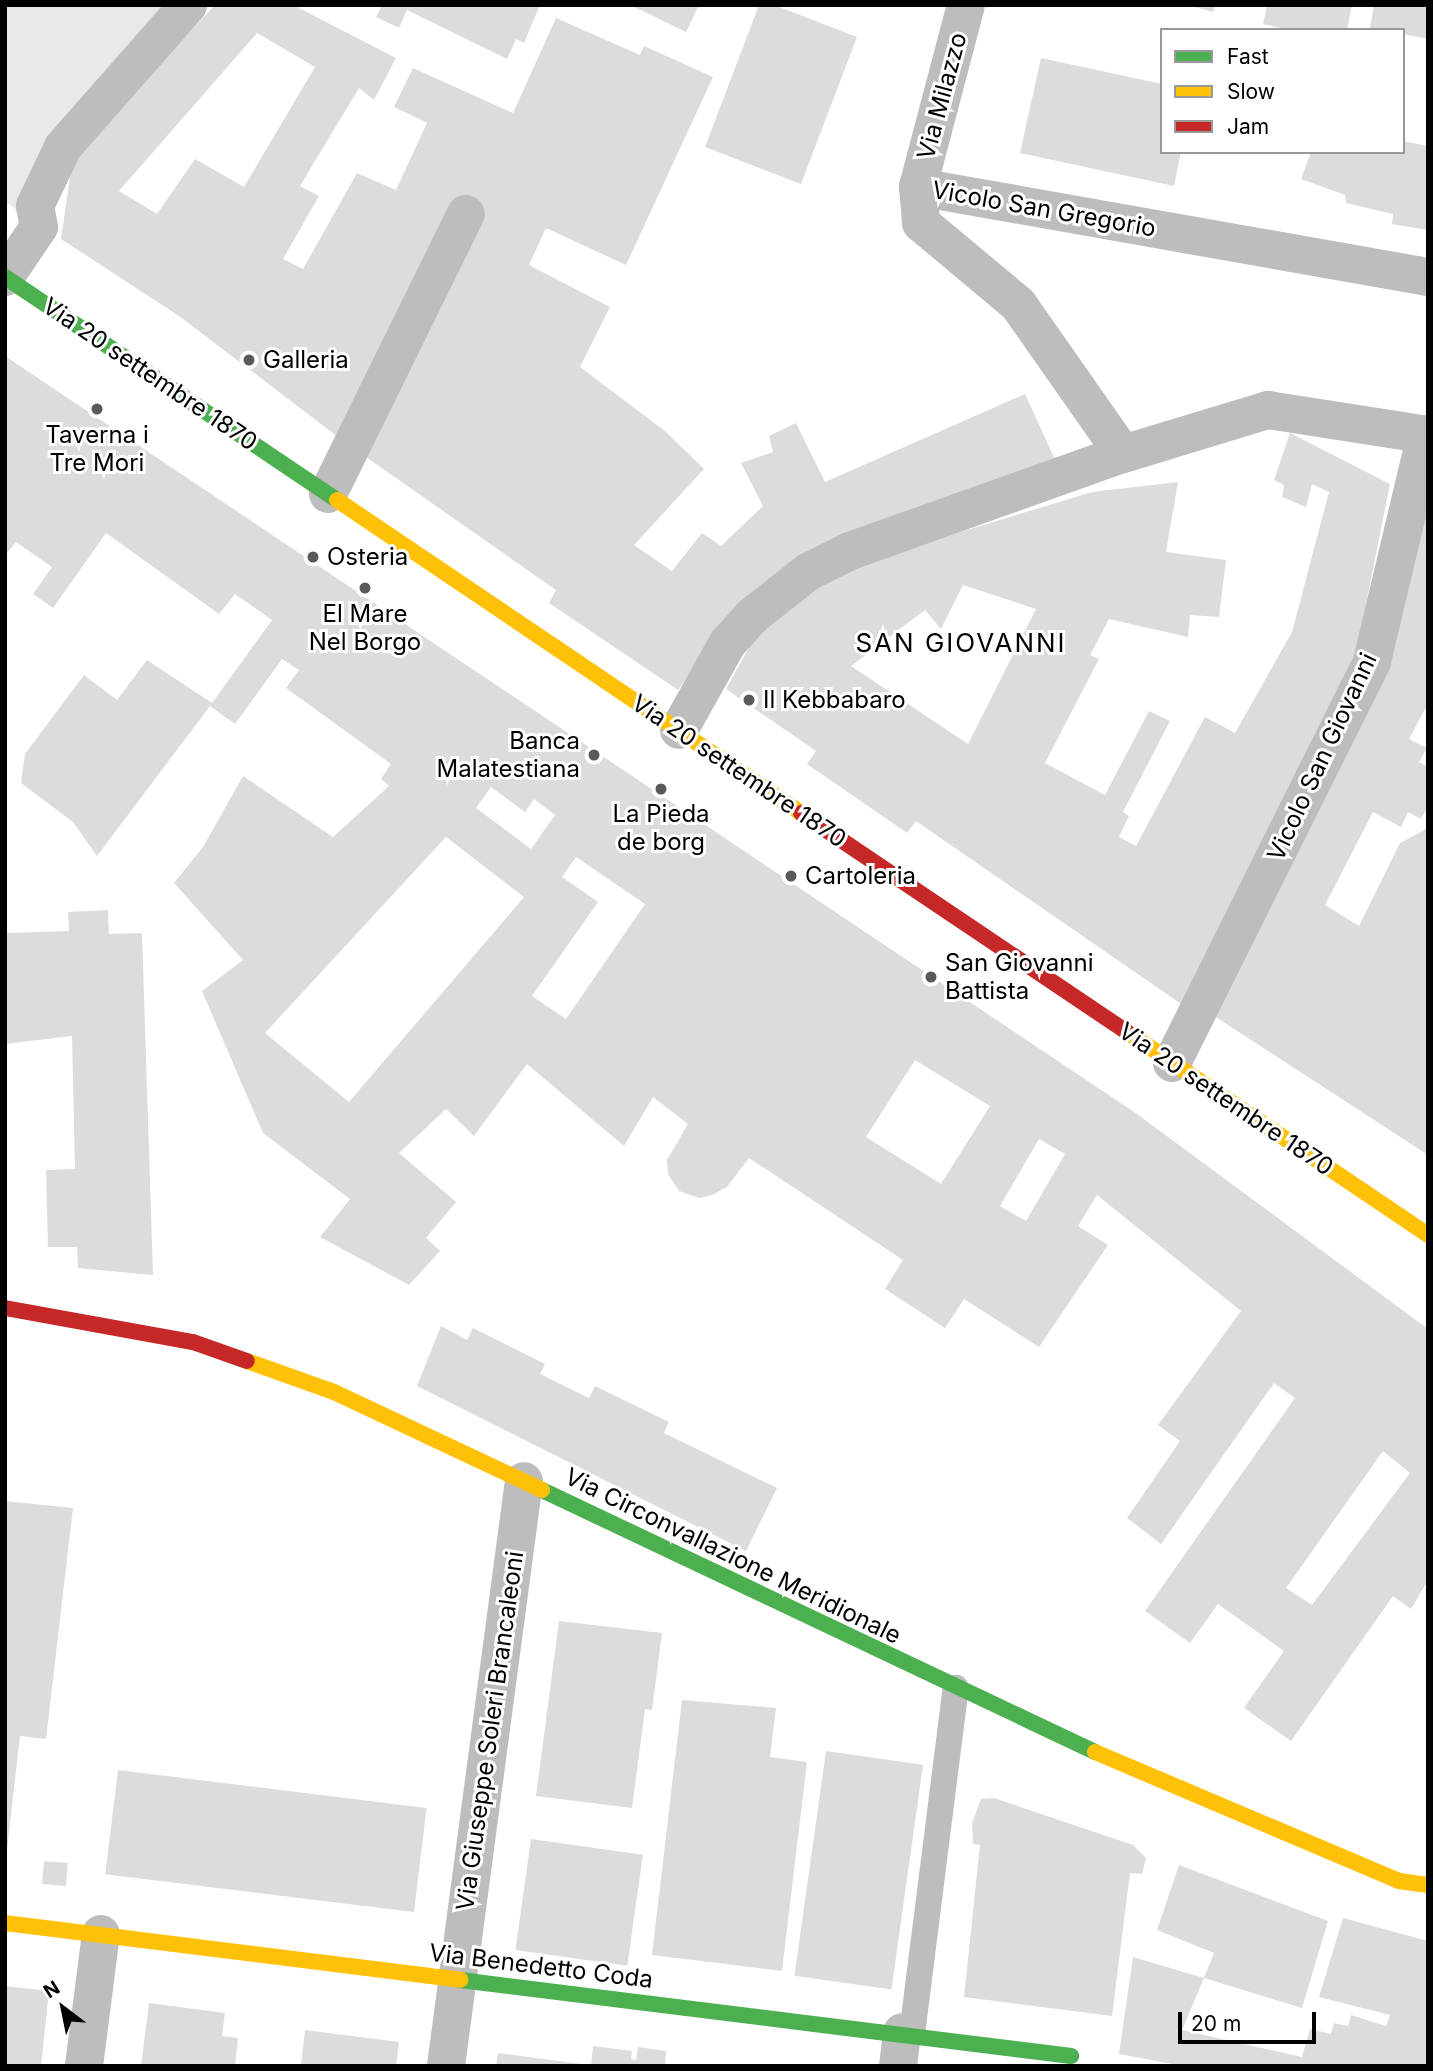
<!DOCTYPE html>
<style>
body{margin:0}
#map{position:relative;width:1433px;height:2071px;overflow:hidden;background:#fff;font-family:Inter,sans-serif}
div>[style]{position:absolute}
.green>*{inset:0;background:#e9e9e9}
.building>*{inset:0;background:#dcdcdc;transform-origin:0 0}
.lane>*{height:26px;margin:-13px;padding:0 13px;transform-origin:13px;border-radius:13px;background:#bdbdbd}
.street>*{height:38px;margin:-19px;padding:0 19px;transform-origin:19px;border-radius:19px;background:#bdbdbd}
.fast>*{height:16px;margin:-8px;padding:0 8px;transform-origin:8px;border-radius:8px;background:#4caf50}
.slow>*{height:16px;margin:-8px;padding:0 8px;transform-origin:8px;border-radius:8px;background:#ffc107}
.jam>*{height:16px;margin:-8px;padding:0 8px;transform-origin:8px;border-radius:8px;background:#c62828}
.dots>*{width:19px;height:19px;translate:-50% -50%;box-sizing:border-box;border:4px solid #fff;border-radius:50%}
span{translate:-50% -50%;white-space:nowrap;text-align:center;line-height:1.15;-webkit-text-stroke:6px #fff;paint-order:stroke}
.street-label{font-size:24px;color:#000}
.poi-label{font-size:24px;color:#000}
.left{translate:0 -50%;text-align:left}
.right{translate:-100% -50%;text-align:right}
.neighbourhood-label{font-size:26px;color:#000;letter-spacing:2px}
.frame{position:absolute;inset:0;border:7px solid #000;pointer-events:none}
.legend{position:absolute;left:1160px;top:28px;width:245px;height:126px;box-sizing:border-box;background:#fff;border:2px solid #999;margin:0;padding:9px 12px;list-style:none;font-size:21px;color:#000}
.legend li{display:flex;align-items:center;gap:14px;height:35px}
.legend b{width:35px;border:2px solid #999}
.north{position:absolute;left:28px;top:1973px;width:70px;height:70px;-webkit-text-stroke:5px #fff;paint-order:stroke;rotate:328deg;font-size:19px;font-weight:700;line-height:28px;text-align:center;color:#000}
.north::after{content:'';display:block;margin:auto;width:24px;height:32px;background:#000;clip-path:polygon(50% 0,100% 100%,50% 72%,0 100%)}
.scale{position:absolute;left:1178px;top:2012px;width:138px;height:32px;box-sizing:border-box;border:4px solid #000;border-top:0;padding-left:9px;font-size:21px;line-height:24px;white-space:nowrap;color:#000;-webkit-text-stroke:5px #fff;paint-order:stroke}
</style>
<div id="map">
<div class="green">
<div style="clip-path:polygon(5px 5px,175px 5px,19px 212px,5px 201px)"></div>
</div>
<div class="building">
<div style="clip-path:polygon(evenodd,215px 5px,293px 5px,396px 58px,374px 100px,359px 88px,300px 186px,319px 196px,283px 259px,303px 269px,357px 173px,396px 190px,427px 123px,394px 107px,413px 68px,513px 113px,556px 18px,640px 55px,644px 46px,713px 77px,626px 265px,546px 228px,529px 265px,610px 307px,580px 367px,665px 431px,704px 469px,634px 545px,672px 571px,702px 533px,721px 546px,763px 506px,741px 463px,773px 452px,769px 436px,796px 423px,825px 482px,1025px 394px,1057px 464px,729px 617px,678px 690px,549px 603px,556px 590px,346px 443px,179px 316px,61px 239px,73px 157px,215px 5px,257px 33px,315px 67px,244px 187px,195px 159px,157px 214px,119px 191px,257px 33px)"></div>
<div style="clip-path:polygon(382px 5px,540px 5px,524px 43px,516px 39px,507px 59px,407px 10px,399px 28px,376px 17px)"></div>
<div style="clip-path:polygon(630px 5px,699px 5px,686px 32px)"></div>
<div style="clip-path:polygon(759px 5px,774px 5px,857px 37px,801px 184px,705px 147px)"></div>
<div style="clip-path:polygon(1188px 5px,1215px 5px,1213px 12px)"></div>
<div style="clip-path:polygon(1267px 5px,1352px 5px,1347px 30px,1289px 30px,1263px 24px)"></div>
<div style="clip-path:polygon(1374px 5px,1428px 5px,1428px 39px,1403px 34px,1403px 30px,1370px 28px)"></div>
<div style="clip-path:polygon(1041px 58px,1162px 84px,1162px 152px,1181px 152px,1174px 186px,1020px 153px)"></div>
<div style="clip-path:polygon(1403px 141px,1428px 146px,1428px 230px,1392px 224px,1393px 214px,1346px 203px,1345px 195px,1301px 179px,1311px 152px,1403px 152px)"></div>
<div style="clip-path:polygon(evenodd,5px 356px,1137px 1114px,1428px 1329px,1428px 1580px,1411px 1609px,1393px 1596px,1291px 1741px,1244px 1708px,1284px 1651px,1218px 1604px,1190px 1643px,1145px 1611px,1295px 1398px,1274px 1383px,1161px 1544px,1127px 1518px,1180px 1441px,1158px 1425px,1241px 1311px,1097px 1195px,1078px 1226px,1108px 1245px,1039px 1347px,964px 1299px,945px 1328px,885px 1289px,903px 1260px,749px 1158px,727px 1187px,712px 1195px,699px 1198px,679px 1191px,668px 1174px,667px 1160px,688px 1124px,653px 1097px,624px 1146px,527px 1064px,474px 1136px,446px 1109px,399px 1153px,456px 1202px,426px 1238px,440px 1251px,409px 1285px,320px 1237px,350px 1199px,263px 1133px,202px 991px,243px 960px,174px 883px,203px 847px,243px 776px,333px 837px,389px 786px,381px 779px,391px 764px,286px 688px,299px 670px,282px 659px,235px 724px,210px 706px,97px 856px,73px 822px,21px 783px,25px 754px,84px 675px,117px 700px,147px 660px,212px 703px,272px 620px,235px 594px,219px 614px,106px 533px,53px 608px,33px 594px,52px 567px,16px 542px,5px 556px,5px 356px,491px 787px,525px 812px,534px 799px,555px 815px,531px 849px,476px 808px,491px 787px,5px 356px,446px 837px,524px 897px,349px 1102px,265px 1033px,446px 837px,5px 356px,576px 857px,645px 904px,566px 1019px,532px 996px,598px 902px,562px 877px,576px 857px,5px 356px,915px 1060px,990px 1106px,941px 1184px,866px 1137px,915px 1060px,5px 356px,1039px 1139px,1065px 1154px,1026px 1221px,1000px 1206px,1039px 1139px,5px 356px,1383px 1451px,1410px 1473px,1312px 1605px,1286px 1588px,1383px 1451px)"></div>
<div style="clip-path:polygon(evenodd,1290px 433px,1390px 484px,1357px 649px,1187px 1008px,916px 821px,907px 833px,807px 764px,816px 751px,726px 689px,761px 626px,819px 582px,891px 553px,1092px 492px,1178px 482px,1166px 552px,1226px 560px,1219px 617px,1190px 615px,1188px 637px,1109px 619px,1090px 655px,1099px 659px,1045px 763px,1105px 795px,1149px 711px,1170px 721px,1123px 812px,1129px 816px,1119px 837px,1136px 846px,1205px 717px,1235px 733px,1292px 632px,1329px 492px,1312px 484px,1306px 507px,1282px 497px,1284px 485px,1274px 480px,1290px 433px,963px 585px,1036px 609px,968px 744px,851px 666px,925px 610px,941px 629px,963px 585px)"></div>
<div style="clip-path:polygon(1428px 503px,1428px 711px,1425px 709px,1409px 739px,1427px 748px,1419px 762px,1428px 767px,1428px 806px,1421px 819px,1408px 812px,1401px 827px,1373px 812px,1325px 905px,1359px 926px,1400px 843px,1428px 828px,1428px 1155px,1208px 1012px)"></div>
<div style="clip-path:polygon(108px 910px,109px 934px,142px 933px,153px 1275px,78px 1268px,77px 1247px,48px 1247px,46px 1170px,75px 1169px,72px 1036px,5px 1044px,5px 933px,69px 931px,68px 912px)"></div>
<div style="clip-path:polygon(441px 1326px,467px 1340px,473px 1328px,545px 1364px,540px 1374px,589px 1398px,595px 1386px,669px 1422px,664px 1433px,777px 1488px,746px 1551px,417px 1386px)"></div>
<div style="clip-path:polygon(5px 1501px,73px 1508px,46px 1739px,20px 1736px,7px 1850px)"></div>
<div style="clip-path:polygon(559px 1621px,662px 1633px,652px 1710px,645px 1709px,632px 1808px,536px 1796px)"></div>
<div style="clip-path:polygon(682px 1700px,776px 1708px,770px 1757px,807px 1762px,782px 1971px,652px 1955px)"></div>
<div style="left:826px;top:1751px;width:98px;height:227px;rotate:8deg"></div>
<div style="left:118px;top:1770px;width:311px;height:105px;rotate:7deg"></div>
<div style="clip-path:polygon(994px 1798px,1133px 1845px,1146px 1858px,1142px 1874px,1130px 1873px,1112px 2016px,964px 1997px,980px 1845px,973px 1844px,972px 1823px,981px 1799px)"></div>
<div style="left:531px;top:1839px;width:113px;height:112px;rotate:8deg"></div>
<div style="left:44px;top:1861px;width:24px;height:23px;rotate:5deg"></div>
<div style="clip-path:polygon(1179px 1865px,1328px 1921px,1302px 2008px,1204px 1978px,1182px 2030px,1302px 2057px,1310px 2029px,1331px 2034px,1334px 2023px,1348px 2026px,1351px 2015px,1386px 2026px,1390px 2015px,1319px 1997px,1343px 1918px,1428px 1941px,1428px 2066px,1183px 2066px,1119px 2054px,1133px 1957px,1204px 1978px,1214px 1953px,1157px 1930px)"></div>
<div style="clip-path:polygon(5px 1986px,49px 1991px,41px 2066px,5px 2066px)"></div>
<div style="clip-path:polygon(149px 2003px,225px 2013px,222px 2036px,238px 2038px,235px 2066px,141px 2066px)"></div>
<div style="clip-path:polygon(305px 2030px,399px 2042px,396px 2066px,301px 2066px)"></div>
<div style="clip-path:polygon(593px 2046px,632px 2051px,631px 2059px,636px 2060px,638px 2047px,666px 2051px,665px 2066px,591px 2066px)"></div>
<div style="clip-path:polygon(498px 2053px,582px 2064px,582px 2066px,496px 2066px)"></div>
</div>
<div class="lane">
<div style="left:912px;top:2034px;width:349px;rotate:-82.8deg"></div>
</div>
<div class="street">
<div style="left:966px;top:5px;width:188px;rotate:104.8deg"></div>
<div style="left:918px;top:187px;width:36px;rotate:85deg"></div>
<div style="left:921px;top:223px;width:126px;rotate:39.9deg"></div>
<div style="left:1018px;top:304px;width:183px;rotate:55deg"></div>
<div style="left:918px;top:187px;width:518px;rotate:10.01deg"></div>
<div style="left:5px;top:277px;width:60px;rotate:-55.8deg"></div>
<div style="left:39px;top:227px;width:21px;rotate:-101deg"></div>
<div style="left:35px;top:206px;width:65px;rotate:-64.6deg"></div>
<div style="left:63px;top:147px;width:189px;rotate:-48.6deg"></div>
<div style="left:328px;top:494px;width:312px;rotate:-63.8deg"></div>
<div style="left:679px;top:730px;width:98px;rotate:-60.8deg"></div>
<div style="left:727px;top:644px;width:38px;rotate:-48deg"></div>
<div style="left:752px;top:616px;width:71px;rotate:-38.2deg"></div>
<div style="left:808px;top:572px;width:47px;rotate:-26.6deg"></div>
<div style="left:850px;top:551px;width:290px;rotate:-19.6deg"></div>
<div style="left:1123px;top:454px;width:152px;rotate:-16.9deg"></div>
<div style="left:1268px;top:410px;width:162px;rotate:8.9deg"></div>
<div style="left:1172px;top:1063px;width:449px;rotate:-63.5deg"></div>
<div style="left:1372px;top:661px;width:233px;rotate:-76.6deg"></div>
<div style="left:84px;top:2066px;width:133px;rotate:-82.7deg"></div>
<div style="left:446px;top:2066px;width:590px;rotate:-82.41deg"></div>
<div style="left:898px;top:2066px;width:34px;rotate:-83deg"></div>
</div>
<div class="fast">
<div style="left:5px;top:277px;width:400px;rotate:33.9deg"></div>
<div style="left:542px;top:1490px;width:612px;rotate:25.35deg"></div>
<div style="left:460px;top:1980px;width:616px;rotate:7.09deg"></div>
</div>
<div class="slow">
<div style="left:337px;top:500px;width:560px;rotate:34deg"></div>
<div style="left:1127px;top:1032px;width:363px;rotate:34deg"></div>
<div style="left:247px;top:1361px;width:92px;rotate:19.6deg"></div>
<div style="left:334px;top:1392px;width:230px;rotate:25.2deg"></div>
<div style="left:1095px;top:1752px;width:330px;rotate:23deg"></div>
<div style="left:1399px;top:1881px;width:29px;rotate:8deg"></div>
<div style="left:5px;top:1923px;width:459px;rotate:7.1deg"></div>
</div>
<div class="jam">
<div style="left:801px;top:813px;width:393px;rotate:33.9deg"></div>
<div style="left:5px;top:1308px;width:191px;rotate:10.3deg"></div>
<div style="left:193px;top:1342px;width:57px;rotate:19.4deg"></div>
</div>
<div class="dots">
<div style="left:249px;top:360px;background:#595959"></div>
<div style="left:97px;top:409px;background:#595959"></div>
<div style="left:313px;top:557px;background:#595959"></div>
<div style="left:365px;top:588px;background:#595959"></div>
<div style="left:749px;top:700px;background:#595959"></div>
<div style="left:594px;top:755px;background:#595959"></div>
<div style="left:661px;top:789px;background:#595959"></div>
<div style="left:791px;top:876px;background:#595959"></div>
<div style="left:931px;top:977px;background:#595959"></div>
</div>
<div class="street-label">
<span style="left:942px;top:96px;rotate:-75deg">Via Milazzo</span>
<span style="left:1044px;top:209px;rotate:10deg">Vicolo San Gregorio</span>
<span style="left:150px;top:374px;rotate:34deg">Via 20 settembre 1870</span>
<span style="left:1322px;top:757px;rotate:-65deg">Vicolo San Giovanni</span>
<span style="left:739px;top:771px;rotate:34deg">Via 20 settembre 1870</span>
<span style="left:1226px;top:1099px;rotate:34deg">Via 20 settembre 1870</span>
<span style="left:733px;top:1556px;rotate:26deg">Via Circonvallazione Meridionale</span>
<span style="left:490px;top:1731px;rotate:-82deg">Via Giuseppe Soleri Brancaleoni</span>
<span style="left:541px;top:1966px;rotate:7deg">Via Benedetto Coda</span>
</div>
<div class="poi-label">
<span class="left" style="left:263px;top:360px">Galleria</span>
<span style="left:97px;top:449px">Taverna i<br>Tre Mori</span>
<span class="left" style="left:327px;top:557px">Osteria</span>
<span style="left:365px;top:628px">El Mare<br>Nel Borgo</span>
<span class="left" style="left:763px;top:700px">Il Kebbabaro</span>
<span class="right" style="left:580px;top:755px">Banca<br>Malatestiana</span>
<span style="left:661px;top:828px">La Pieda<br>de borg</span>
<span class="left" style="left:805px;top:876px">Cartoleria</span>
<span class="left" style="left:945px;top:977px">San Giovanni<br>Battista</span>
</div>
<div class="neighbourhood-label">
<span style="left:961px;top:643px">SAN GIOVANNI</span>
</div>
<div class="frame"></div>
<ul class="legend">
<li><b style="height:9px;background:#4caf50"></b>Fast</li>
<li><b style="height:9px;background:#ffc107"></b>Slow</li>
<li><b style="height:9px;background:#c62828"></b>Jam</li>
</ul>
<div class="north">N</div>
<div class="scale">20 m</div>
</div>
